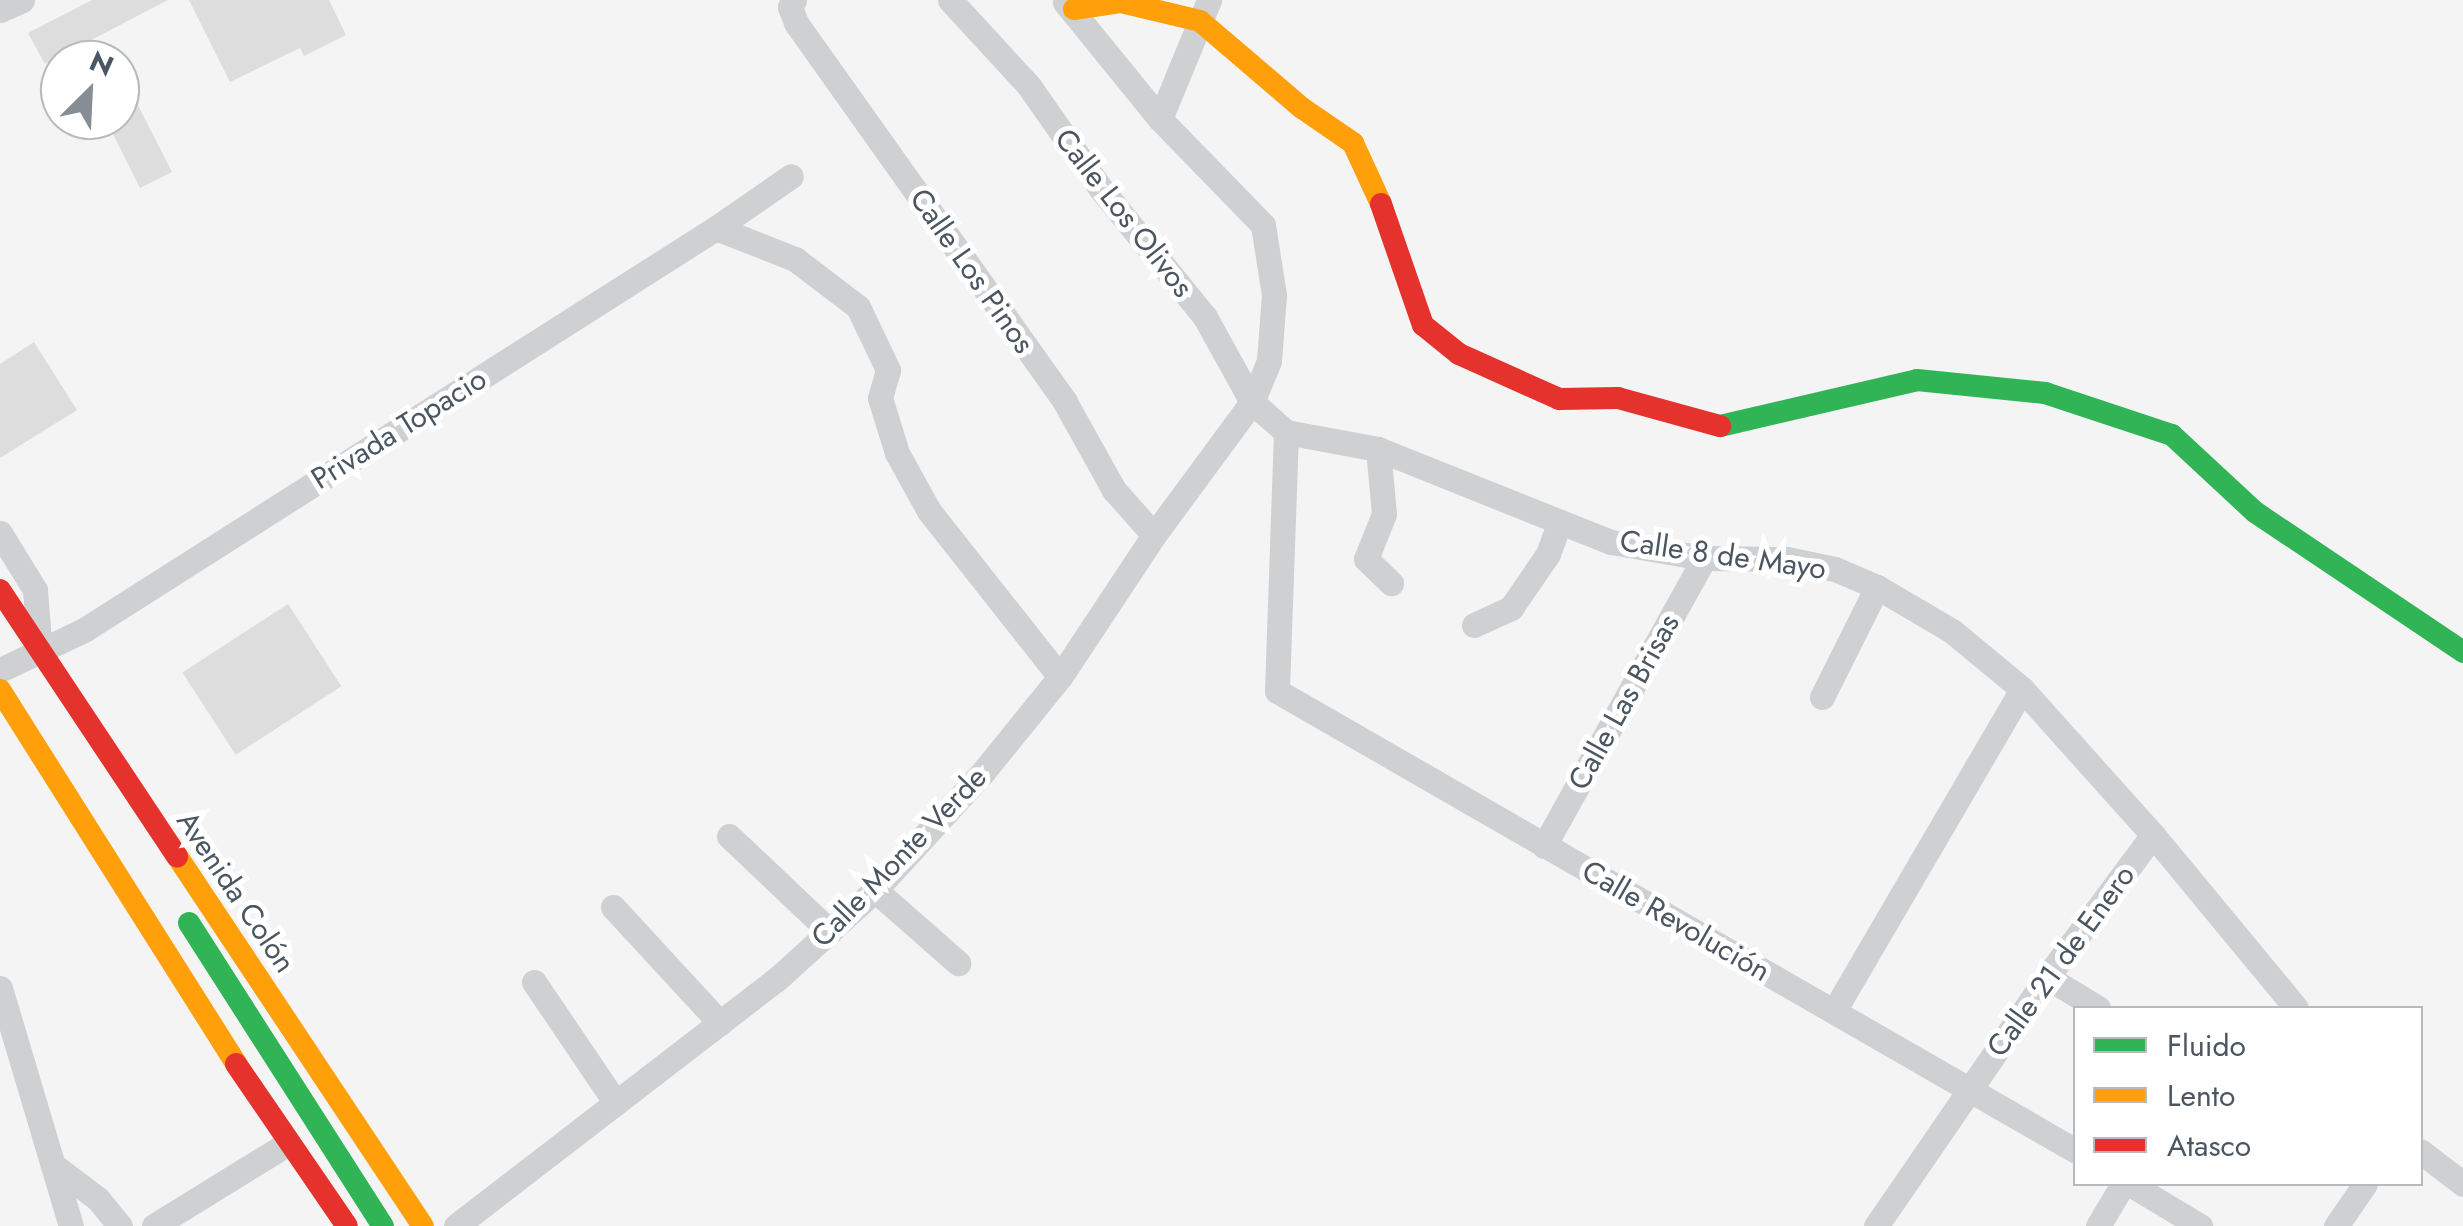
<!DOCTYPE html>
<meta charset="utf-8">
<style>
body{margin:0}
#map{position:relative;width:2463px;height:1226px;overflow:hidden;background:#f4f4f4;font-family:Jost,sans-serif}
div>[style]{position:absolute}
.building>*{inset:0;background:#ddddde;transform-origin:0 0}
.street>*{height:25px;margin:-12.5px;padding:0 12.5px;transform-origin:12.5px;border-radius:12.5px;background:#ced0d2}
.fast>*{height:22px;margin:-11px;padding:0 11px;transform-origin:11px;border-radius:11px;background:#30b455}
.slow>*{height:22px;margin:-11px;padding:0 11px;transform-origin:11px;border-radius:11px;background:#ff9f0a}
.jam>*{height:22px;margin:-11px;padding:0 11px;transform-origin:11px;border-radius:11px;background:#e5322d}
span{translate:-50% -50%;white-space:nowrap;text-align:center;line-height:1.15;-webkit-text-stroke:10px #fff;paint-order:stroke}
.street-label{font-size:30px;color:#4a5661}
.legend{position:absolute;left:2073px;top:1006px;width:350px;height:180px;box-sizing:border-box;background:#fff;border:2px solid #b7bbc0;margin:0;padding:12px 18px;list-style:none;font-size:30px;color:#4a5661}
.legend li{display:flex;align-items:center;gap:20px;height:50px}
.legend b{width:50px;border:2px solid #b7bbc0}
.north{position:absolute;left:40px;top:40px;width:100px;height:100px;box-sizing:border-box;background:#fff;border:2px solid #b7bbc0;border-radius:50%;rotate:24deg;font-size:28px;font-weight:700;line-height:40px;text-align:center;color:#4a5661}
.north::after{content:'';display:block;margin:auto;width:35px;height:45px;background:#868d94;clip-path:polygon(50% 0,100% 100%,50% 72%,0 100%)}
</style>
<div id="map">
<div class="building">
<div style="clip-path:polygon(92px 0,168px 0,45px 64px,28px 33px)"></div>
<div style="clip-path:polygon(189px 0,329px 0,346px 35px,304px 56px,300px 48px,230px 82px)"></div>
<div style="clip-path:polygon(120px 70px,172px 172px,140px 188px,106px 120px,120px 120px)"></div>
<div style="clip-path:polygon(34px 342px,77px 410px,0 458px,0 364px)"></div>
<div style="left:288px;top:604px;width:98px;height:126px;rotate:57deg"></div>
</div>
<div class="street">
<div style="left:794px;top:0;width:8px;rotate:120deg"></div>
<div style="left:790px;top:7px;width:17px;rotate:69deg"></div>
<div style="left:796px;top:23px;width:465px;rotate:54.6deg"></div>
<div style="left:1065px;top:402px;width:101px;rotate:60.9deg"></div>
<div style="left:1114px;top:490px;width:60px;rotate:48.4deg"></div>
<div style="left:950px;top:0;width:117px;rotate:47.4deg"></div>
<div style="left:1029px;top:86px;width:126px;rotate:55deg"></div>
<div style="left:1101px;top:189px;width:165px;rotate:50.9deg"></div>
<div style="left:1205px;top:317px;width:97px;rotate:61.1deg"></div>
<div style="left:1252px;top:402px;width:45px;rotate:41.4deg"></div>
<div style="left:0;top:10px;width:24px;rotate:-24deg"></div>
<div style="left:1160px;top:119px;width:129px;rotate:-67.6deg"></div>
<div style="left:716px;top:228px;width:85px;rotate:21.4deg"></div>
<div style="left:795px;top:259px;width:79px;rotate:37.3deg"></div>
<div style="left:858px;top:307px;width:70px;rotate:64.5deg"></div>
<div style="left:888px;top:370px;width:29px;rotate:106deg"></div>
<div style="left:880px;top:398px;width:58px;rotate:72.8deg"></div>
<div style="left:897px;top:453px;width:66px;rotate:61.1deg"></div>
<div style="left:929px;top:511px;width:211px;rotate:51.7deg"></div>
<div style="left:1286px;top:432px;width:94px;rotate:10.5deg"></div>
<div style="left:1378px;top:449px;width:251px;rotate:21.8deg"></div>
<div style="left:1611px;top:542px;width:94px;rotate:9.8deg"></div>
<div style="left:1704px;top:558px;width:83px;rotate:0.7deg"></div>
<div style="left:1787px;top:559px;width:49px;rotate:11.8deg"></div>
<div style="left:1835px;top:569px;width:46px;rotate:23.2deg"></div>
<div style="left:1877px;top:587px;width:87px;rotate:30.4deg"></div>
<div style="left:1952px;top:631px;width:91px;rotate:39.6deg"></div>
<div style="left:2022px;top:689px;width:196px;rotate:48.1deg"></div>
<div style="left:2153px;top:835px;width:224px;rotate:50.4deg"></div>
<div style="left:1286px;top:432px;width:259px;rotate:92deg"></div>
<div style="left:1277px;top:691px;width:922px;rotate:29.93deg"></div>
<div style="left:1378px;top:449px;width:65px;rotate:84.7deg"></div>
<div style="left:1384px;top:514px;width:48px;rotate:111.8deg"></div>
<div style="left:1366px;top:559px;width:35px;rotate:44deg"></div>
<div style="left:0;top:533px;width:67px;rotate:58.4deg"></div>
<div style="left:35px;top:590px;width:51px;rotate:85.5deg"></div>
<div style="left:1474px;top:625px;width:41px;rotate:-24.7deg"></div>
<div style="left:1511px;top:608px;width:65px;rotate:-55.6deg"></div>
<div style="left:1548px;top:554px;width:33px;rotate:-70deg"></div>
<div style="left:0;top:670px;width:93px;rotate:-25.5deg"></div>
<div style="left:84px;top:630px;width:749px;rotate:-32.46deg"></div>
<div style="left:716px;top:228px;width:91px;rotate:-34.7deg"></div>
<div style="left:1822px;top:697px;width:123px;rotate:-63.4deg"></div>
<div style="left:729px;top:836px;width:139px;rotate:43.5deg"></div>
<div style="left:1544px;top:846px;width:329px;rotate:-60.9deg"></div>
<div style="left:875px;top:890px;width:111px;rotate:41.3deg"></div>
<div style="left:613px;top:907px;width:158px;rotate:47.3deg"></div>
<div style="left:2047px;top:977px;width:60px;rotate:31.3deg"></div>
<div style="left:534px;top:982px;width:146px;rotate:55.9deg"></div>
<div style="left:0;top:988px;width:248px;rotate:73.4deg"></div>
<div style="left:1834px;top:1011px;width:373px;rotate:-59.7deg"></div>
<div style="left:2420px;top:1151px;width:54px;rotate:37.5deg"></div>
<div style="left:53px;top:1165px;width:56px;rotate:37.1deg"></div>
<div style="left:98px;top:1199px;width:35px;rotate:51deg"></div>
<div style="left:2130px;top:1184px;width:82px;rotate:31deg"></div>
<div style="left:154px;top:1226px;width:156px;rotate:-31.7deg"></div>
<div style="left:456px;top:1226px;width:405px;rotate:-37.6deg"></div>
<div style="left:777px;top:979px;width:132px;rotate:-42.2deg"></div>
<div style="left:875px;top:890px;width:160px;rotate:-47.5deg"></div>
<div style="left:983px;top:772px;width:122px;rotate:-51deg"></div>
<div style="left:1060px;top:677px;width:170px;rotate:-56.5deg"></div>
<div style="left:1154px;top:535px;width:165px;rotate:-53.6deg"></div>
<div style="left:1252px;top:402px;width:44px;rotate:-67.5deg"></div>
<div style="left:1269px;top:361px;width:66px;rotate:-85.7deg"></div>
<div style="left:1274px;top:295px;width:71px;rotate:-98.9deg"></div>
<div style="left:1263px;top:225px;width:148px;rotate:-134.2deg"></div>
<div style="left:1160px;top:119px;width:151px;rotate:-129.1deg"></div>
<div style="left:1876px;top:1226px;width:302px;rotate:-55.5deg"></div>
<div style="left:2047px;top:977px;width:177px;rotate:-53.3deg"></div>
<div style="left:2098px;top:1226px;width:49px;rotate:-59.2deg"></div>
<div style="left:2336px;top:1226px;width:51px;rotate:-55.4deg"></div>
</div>
<div class="fast">
<div style="left:1720px;top:426px;width:202px;rotate:-13.1deg"></div>
<div style="left:1917px;top:380px;width:129px;rotate:5.8deg"></div>
<div style="left:2045px;top:393px;width:134px;rotate:18.3deg"></div>
<div style="left:2172px;top:435px;width:113px;rotate:42.9deg"></div>
<div style="left:2255px;top:512px;width:251px;rotate:33.9deg"></div>
<div style="left:189px;top:923px;width:360px;rotate:57.4deg"></div>
</div>
<div class="slow">
<div style="left:1074px;top:9px;width:48px;rotate:-8.5deg"></div>
<div style="left:1121px;top:2px;width:81px;rotate:13.5deg"></div>
<div style="left:1200px;top:21px;width:134px;rotate:40.5deg"></div>
<div style="left:1302px;top:108px;width:62px;rotate:34.5deg"></div>
<div style="left:1353px;top:143px;width:67px;rotate:65.3deg"></div>
<div style="left:0;top:690px;width:442px;rotate:57.7deg"></div>
<div style="left:177px;top:856px;width:444px;rotate:56.4deg"></div>
</div>
<div class="jam">
<div style="left:1381px;top:204px;width:128px;rotate:70.9deg"></div>
<div style="left:1423px;top:325px;width:46px;rotate:38.9deg"></div>
<div style="left:1459px;top:354px;width:110px;rotate:24.2deg"></div>
<div style="left:1559px;top:399px;width:59px;rotate:-1deg"></div>
<div style="left:1618px;top:398px;width:106px;rotate:15.4deg"></div>
<div style="left:0;top:590px;width:320px;rotate:56.4deg"></div>
<div style="left:236px;top:1064px;width:196px;rotate:55.6deg"></div>
</div>
<div class="street-label">
<span style="left:1124px;top:213px;rotate:52deg">Calle Los Olivos</span>
<span style="left:972px;top:271px;rotate:55deg">Calle Los Pinos</span>
<span style="left:399px;top:429px;rotate:-32deg">Privada Topacio</span>
<span style="left:1723px;top:555px;rotate:8deg">Calle 8 de Mayo</span>
<span style="left:1624px;top:702px;rotate:-61deg">Calle Las Brisas</span>
<span style="left:899px;top:857px;rotate:-46deg">Calle Monte Verde</span>
<span style="left:236px;top:892px;rotate:56deg">Avenida Colón</span>
<span style="left:1676px;top:921px;rotate:30deg">Calle Revolución</span>
<span style="left:2061px;top:961px;rotate:-54deg">Calle 21 de Enero</span>
</div>
<ul class="legend">
<li><b style="height:12px;background:#30b455"></b>Fluido</li>
<li><b style="height:12px;background:#ff9f0a"></b>Lento</li>
<li><b style="height:12px;background:#e5322d"></b>Atasco</li>
</ul>
<div class="north">N</div>
</div>
